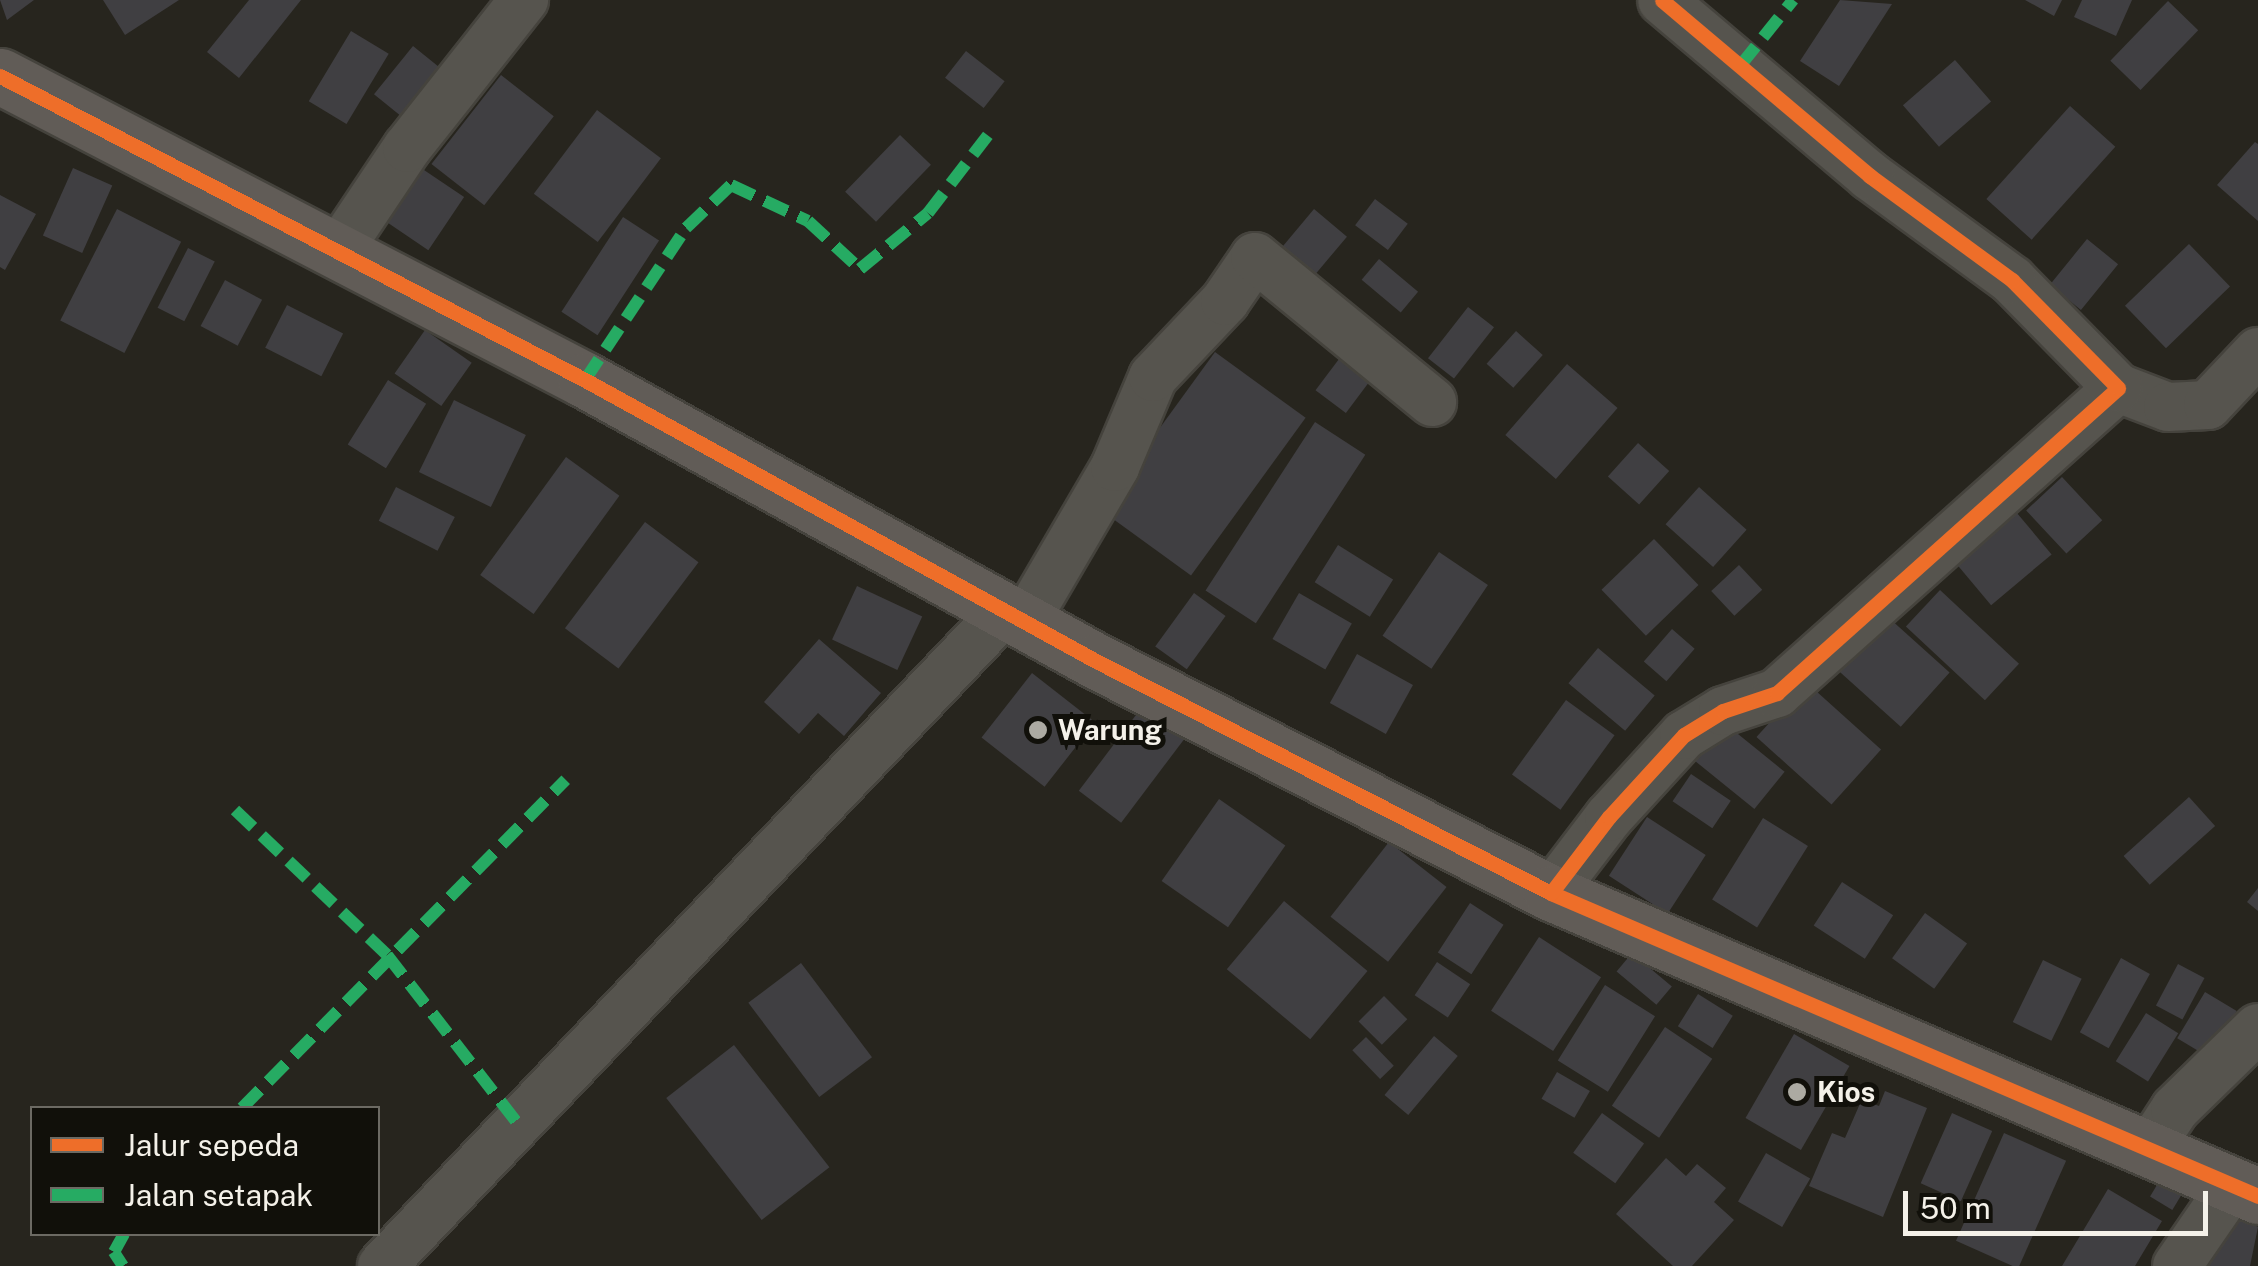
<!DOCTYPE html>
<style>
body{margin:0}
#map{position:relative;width:2258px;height:1266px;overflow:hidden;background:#27251e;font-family:"Public Sans",sans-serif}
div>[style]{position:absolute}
.building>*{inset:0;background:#403f42;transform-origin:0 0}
.roads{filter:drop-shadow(2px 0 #45433d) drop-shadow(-2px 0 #45433d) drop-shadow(0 2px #45433d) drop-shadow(0 -2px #45433d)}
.street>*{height:48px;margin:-24px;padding:0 24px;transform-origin:24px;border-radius:24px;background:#56544e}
.secondary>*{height:55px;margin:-27.5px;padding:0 27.5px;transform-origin:27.5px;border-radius:27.5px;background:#615c57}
.quiet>*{height:12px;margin-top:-6px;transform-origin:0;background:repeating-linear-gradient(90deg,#26ab63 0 25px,transparent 0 37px)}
.cycleway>*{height:15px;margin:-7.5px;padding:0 7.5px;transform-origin:7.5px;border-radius:7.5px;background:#ee6e29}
.dots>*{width:28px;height:28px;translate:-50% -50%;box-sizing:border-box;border:5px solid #11100a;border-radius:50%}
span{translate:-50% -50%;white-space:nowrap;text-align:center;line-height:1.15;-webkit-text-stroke:10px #11100a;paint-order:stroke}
.poi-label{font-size:28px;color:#f4f1e9;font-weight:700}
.left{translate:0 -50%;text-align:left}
.legend{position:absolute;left:30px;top:1106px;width:350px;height:130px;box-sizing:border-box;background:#11100a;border:2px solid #6c6a63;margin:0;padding:12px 18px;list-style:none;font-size:30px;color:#f4f1e9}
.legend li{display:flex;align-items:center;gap:20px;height:50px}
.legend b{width:50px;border:2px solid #6c6a63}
.scale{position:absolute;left:1903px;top:1191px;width:305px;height:45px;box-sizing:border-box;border:5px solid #f4f1e9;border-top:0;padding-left:12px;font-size:30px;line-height:35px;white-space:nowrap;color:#f4f1e9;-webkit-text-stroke:8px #11100a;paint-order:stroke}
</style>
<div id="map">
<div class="building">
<div style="clip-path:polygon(0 0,34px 0,7px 20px)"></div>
<div style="clip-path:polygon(103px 0,179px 0,125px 35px)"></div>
<div style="clip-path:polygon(249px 0,301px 0,239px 78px,207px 52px)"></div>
<div style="clip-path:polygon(1840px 0,1892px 4px,1839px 86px,1800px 61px)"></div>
<div style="clip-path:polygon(2025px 0,2062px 0,2054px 16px)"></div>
<div style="clip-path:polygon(2082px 0,2132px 0,2116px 36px,2074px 17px)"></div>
<div style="left:2168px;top:1px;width:42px;height:83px;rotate:44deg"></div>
<div style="left:351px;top:31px;width:44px;height:82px;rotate:31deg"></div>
<div style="left:413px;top:46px;width:41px;height:62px;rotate:39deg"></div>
<div style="left:966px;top:51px;width:49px;height:34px;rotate:38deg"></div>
<div style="left:1955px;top:60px;width:55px;height:69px;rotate:49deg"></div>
<div style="left:501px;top:75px;width:67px;height:113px;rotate:38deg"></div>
<div style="left:2070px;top:106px;width:61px;height:125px;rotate:42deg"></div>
<div style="left:597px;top:110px;width:80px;height:105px;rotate:37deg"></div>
<div style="left:900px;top:135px;width:43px;height:79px;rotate:44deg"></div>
<div style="clip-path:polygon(2255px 142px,2258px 144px,2258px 221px,2217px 185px)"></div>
<div style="left:73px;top:168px;width:43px;height:74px;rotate:24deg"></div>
<div style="left:421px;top:168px;width:52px;height:64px;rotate:34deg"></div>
<div style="clip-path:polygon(0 195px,36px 214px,5px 270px,0 267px)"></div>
<div style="left:1375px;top:199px;width:41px;height:33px;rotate:37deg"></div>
<div style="left:117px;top:209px;width:72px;height:125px;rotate:27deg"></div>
<div style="left:1314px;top:209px;width:43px;height:55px;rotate:40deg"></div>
<div style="left:623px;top:217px;width:43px;height:113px;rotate:33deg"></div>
<div style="left:2087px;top:239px;width:40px;height:59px;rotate:39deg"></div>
<div style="left:2189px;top:244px;width:59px;height:89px;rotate:46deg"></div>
<div style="left:188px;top:248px;width:30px;height:67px;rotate:27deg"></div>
<div style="left:1379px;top:259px;width:51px;height:27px;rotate:40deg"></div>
<div style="left:225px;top:280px;width:42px;height:52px;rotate:28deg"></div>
<div style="left:287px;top:305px;width:63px;height:48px;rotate:27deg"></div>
<div style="left:1468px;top:307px;width:33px;height:65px;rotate:38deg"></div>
<div style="left:425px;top:330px;width:57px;height:53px;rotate:35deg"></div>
<div style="left:1516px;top:331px;width:36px;height:44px;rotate:42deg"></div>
<div style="left:1345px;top:351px;width:38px;height:49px;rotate:37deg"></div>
<div style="left:1215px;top:352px;width:112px;height:195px;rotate:36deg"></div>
<div style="left:1567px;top:364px;width:67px;height:94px;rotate:41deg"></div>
<div style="left:388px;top:380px;width:45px;height:76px;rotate:32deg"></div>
<div style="left:454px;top:400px;width:80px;height:80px;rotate:26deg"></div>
<div style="left:1315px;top:422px;width:60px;height:201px;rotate:33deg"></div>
<div style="left:1638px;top:443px;width:42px;height:45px;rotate:42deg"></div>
<div style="left:566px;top:457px;width:66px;height:146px;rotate:36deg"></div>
<div style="left:2062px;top:477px;width:59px;height:49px;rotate:47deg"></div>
<div style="left:396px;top:487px;width:66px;height:38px;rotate:27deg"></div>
<div style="left:1699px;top:487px;width:64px;height:50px;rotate:42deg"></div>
<div style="left:2006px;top:500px;width:71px;height:79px;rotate:50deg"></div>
<div style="left:645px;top:522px;width:67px;height:133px;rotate:37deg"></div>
<div style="left:1654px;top:539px;width:64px;height:73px;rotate:46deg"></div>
<div style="left:1338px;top:545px;width:65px;height:44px;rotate:32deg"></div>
<div style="left:1439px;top:552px;width:59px;height:101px;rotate:34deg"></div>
<div style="left:1739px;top:565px;width:34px;height:38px;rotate:47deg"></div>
<div style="left:857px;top:586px;width:72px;height:59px;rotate:25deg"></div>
<div style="left:1940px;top:590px;width:108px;height:50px;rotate:43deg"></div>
<div style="left:1194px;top:593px;width:39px;height:66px;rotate:36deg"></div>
<div style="left:1299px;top:593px;width:61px;height:53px;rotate:30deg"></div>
<div style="left:1879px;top:609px;width:95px;height:73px;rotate:42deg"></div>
<div style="left:1672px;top:629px;width:30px;height:43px;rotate:41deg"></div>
<div style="clip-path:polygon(819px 639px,881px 693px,844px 736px,818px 713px,799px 734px,764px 702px)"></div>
<div style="left:1598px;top:648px;width:74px;height:46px;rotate:40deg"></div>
<div style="left:1357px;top:654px;width:64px;height:56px;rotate:29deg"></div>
<div style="left:1032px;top:673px;width:80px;height:82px;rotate:38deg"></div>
<div style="left:1806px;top:682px;width:101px;height:74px;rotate:42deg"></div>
<div style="left:1566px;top:700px;width:60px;height:92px;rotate:36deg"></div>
<div style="left:1142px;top:707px;width:53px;height:105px;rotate:37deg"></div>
<div style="left:1717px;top:717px;width:87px;height:48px;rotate:39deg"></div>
<div style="left:1691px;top:774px;width:48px;height:33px;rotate:34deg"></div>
<div style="left:2189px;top:797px;width:39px;height:88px;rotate:48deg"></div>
<div style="left:1219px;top:799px;width:81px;height:100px;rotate:35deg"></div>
<div style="left:1647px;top:817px;width:70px;height:70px;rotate:33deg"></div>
<div style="left:1763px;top:818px;width:53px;height:96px;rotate:32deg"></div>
<div style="left:1389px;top:842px;width:73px;height:95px;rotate:38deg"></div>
<div style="left:1842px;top:882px;width:61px;height:52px;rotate:33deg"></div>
<div style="clip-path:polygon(2258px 888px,2258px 911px,2247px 902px)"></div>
<div style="left:1284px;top:901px;width:109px;height:89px;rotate:40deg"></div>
<div style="left:1470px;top:903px;width:40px;height:59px;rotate:33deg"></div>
<div style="left:1925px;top:913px;width:52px;height:56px;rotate:36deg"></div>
<div style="left:1539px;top:937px;width:74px;height:88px;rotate:33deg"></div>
<div style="left:1632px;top:953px;width:52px;height:24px;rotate:40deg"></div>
<div style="left:2121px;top:958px;width:33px;height:85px;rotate:29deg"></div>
<div style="left:2043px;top:960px;width:43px;height:69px;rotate:26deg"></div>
<div style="left:1437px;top:962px;width:40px;height:40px;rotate:34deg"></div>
<div style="left:801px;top:963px;width:118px;height:66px;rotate:53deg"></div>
<div style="left:2178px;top:964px;width:30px;height:47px;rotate:28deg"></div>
<div style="left:1605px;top:985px;width:59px;height:89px;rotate:32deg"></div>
<div style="left:2205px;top:992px;width:37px;height:54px;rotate:31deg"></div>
<div style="left:1698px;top:994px;width:41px;height:38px;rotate:32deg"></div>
<div style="left:1384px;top:996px;width:33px;height:36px;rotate:45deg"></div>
<div style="left:2146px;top:1013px;width:38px;height:57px;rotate:32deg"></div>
<div style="left:1665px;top:1027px;width:57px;height:95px;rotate:34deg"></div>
<div style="left:1794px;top:1034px;width:64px;height:97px;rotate:30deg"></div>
<div style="left:1434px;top:1036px;width:31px;height:77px;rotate:40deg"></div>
<div style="left:1366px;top:1037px;width:40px;height:19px;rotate:46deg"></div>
<div style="left:734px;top:1045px;width:155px;height:86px;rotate:52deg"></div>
<div style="left:1557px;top:1072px;width:38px;height:31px;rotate:30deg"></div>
<div style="clip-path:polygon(1885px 1091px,1927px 1108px,1883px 1217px,1809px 1186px,1832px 1133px,1845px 1138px,1862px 1099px,1879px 1106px)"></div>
<div style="left:1602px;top:1113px;width:52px;height:49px;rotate:36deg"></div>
<div style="left:1952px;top:1113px;width:44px;height:77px;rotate:24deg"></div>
<div style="left:2004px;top:1133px;width:68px;height:118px;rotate:24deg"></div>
<div style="left:1766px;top:1153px;width:51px;height:56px;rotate:30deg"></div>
<div style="clip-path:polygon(1666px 1158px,1686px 1176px,1697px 1164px,1726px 1188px,1714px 1202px,1734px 1220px,1692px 1266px,1673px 1266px,1616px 1214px)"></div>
<div style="left:2166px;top:1170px;width:26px;height:31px;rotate:31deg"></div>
<div style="clip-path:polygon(2108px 1189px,2162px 1221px,2135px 1266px,2062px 1266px)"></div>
<div style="clip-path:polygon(2233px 1214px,2258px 1227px,2250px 1266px,2207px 1266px)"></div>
</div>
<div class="roads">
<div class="street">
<div style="left:338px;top:251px;width:124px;rotate:-56.2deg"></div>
<div style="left:407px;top:148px;width:189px;rotate:-51.7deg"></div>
<div style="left:2118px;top:388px;width:53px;rotate:20.8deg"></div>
<div style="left:2168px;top:407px;width:40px;rotate:-2.9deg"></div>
<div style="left:2208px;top:405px;width:73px;rotate:-46.7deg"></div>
<div style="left:1024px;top:623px;width:181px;rotate:-59.7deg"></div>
<div style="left:1115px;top:467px;width:98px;rotate:-67.1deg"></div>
<div style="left:1153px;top:377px;width:105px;rotate:-46.5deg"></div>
<div style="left:1225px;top:301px;width:53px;rotate:-55.7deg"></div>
<div style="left:1255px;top:257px;width:229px;rotate:39.3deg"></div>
<div style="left:1551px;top:893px;width:96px;rotate:-52.7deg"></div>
<div style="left:1609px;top:817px;width:111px;rotate:-47.6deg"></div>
<div style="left:1684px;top:735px;width:46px;rotate:-31.6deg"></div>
<div style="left:1723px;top:711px;width:57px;rotate:-18.4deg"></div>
<div style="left:1777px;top:693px;width:457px;rotate:-41.8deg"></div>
<div style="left:2118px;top:388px;width:151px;rotate:-134.5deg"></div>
<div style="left:2012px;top:280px;width:176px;rotate:-143.8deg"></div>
<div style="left:1870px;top:176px;width:272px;rotate:-139.8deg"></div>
<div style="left:2147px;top:1152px;width:51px;rotate:-56.9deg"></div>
<div style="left:2175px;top:1109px;width:116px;rotate:-44.3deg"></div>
<div style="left:382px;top:1266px;width:903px;rotate:-46.44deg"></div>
<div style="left:2177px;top:1266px;width:97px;rotate:-55.5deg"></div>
</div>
<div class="secondary">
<div style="left:0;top:76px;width:659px;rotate:27.46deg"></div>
<div style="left:585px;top:380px;width:583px;rotate:28.81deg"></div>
<div style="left:1096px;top:661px;width:511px;rotate:27.02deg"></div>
<div style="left:1551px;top:893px;width:769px;rotate:23.2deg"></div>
</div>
</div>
<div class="quiet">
<div style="left:1740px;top:66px;width:85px;rotate:-51.2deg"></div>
<div style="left:585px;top:380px;width:182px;rotate:-56.4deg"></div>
<div style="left:686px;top:228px;width:62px;rotate:-43.7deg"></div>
<div style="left:731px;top:185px;width:85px;rotate:25.1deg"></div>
<div style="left:808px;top:221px;width:71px;rotate:42.7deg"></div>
<div style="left:860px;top:269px;width:88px;rotate:-39.5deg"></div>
<div style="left:928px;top:213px;width:98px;rotate:-52.4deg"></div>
<div style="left:235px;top:810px;width:210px;rotate:43.6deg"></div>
<div style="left:387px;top:955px;width:215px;rotate:52.2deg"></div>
<div style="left:242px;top:1108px;width:461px;rotate:-45.4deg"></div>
<div style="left:123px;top:1266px;width:17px;rotate:-123deg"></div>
<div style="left:114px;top:1252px;width:21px;rotate:-61deg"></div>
</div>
<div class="cycleway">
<div style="left:0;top:76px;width:659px;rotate:27.46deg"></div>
<div style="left:585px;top:380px;width:583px;rotate:28.81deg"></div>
<div style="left:1096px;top:661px;width:511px;rotate:27.02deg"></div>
<div style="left:1551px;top:893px;width:769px;rotate:23.2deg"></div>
<div style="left:1551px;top:893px;width:96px;rotate:-52.7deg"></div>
<div style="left:1609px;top:817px;width:111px;rotate:-47.6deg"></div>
<div style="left:1684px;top:735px;width:46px;rotate:-31.6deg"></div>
<div style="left:1723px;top:711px;width:57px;rotate:-18.4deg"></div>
<div style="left:1777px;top:693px;width:457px;rotate:-41.8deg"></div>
<div style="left:2118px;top:388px;width:151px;rotate:-134.5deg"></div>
<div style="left:2012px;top:280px;width:176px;rotate:-143.8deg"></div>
<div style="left:1870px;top:176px;width:272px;rotate:-139.8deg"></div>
</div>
<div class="dots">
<div style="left:1038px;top:730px;background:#acaaa2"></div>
<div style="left:1797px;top:1092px;background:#acaaa2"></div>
</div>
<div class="poi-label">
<span class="left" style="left:1058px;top:730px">Warung</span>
<span class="left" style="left:1817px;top:1092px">Kios</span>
</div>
<ul class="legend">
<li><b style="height:12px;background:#ee6e29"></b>Jalur sepeda</li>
<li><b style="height:12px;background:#26ab63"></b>Jalan setapak</li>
</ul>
<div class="scale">50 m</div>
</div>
